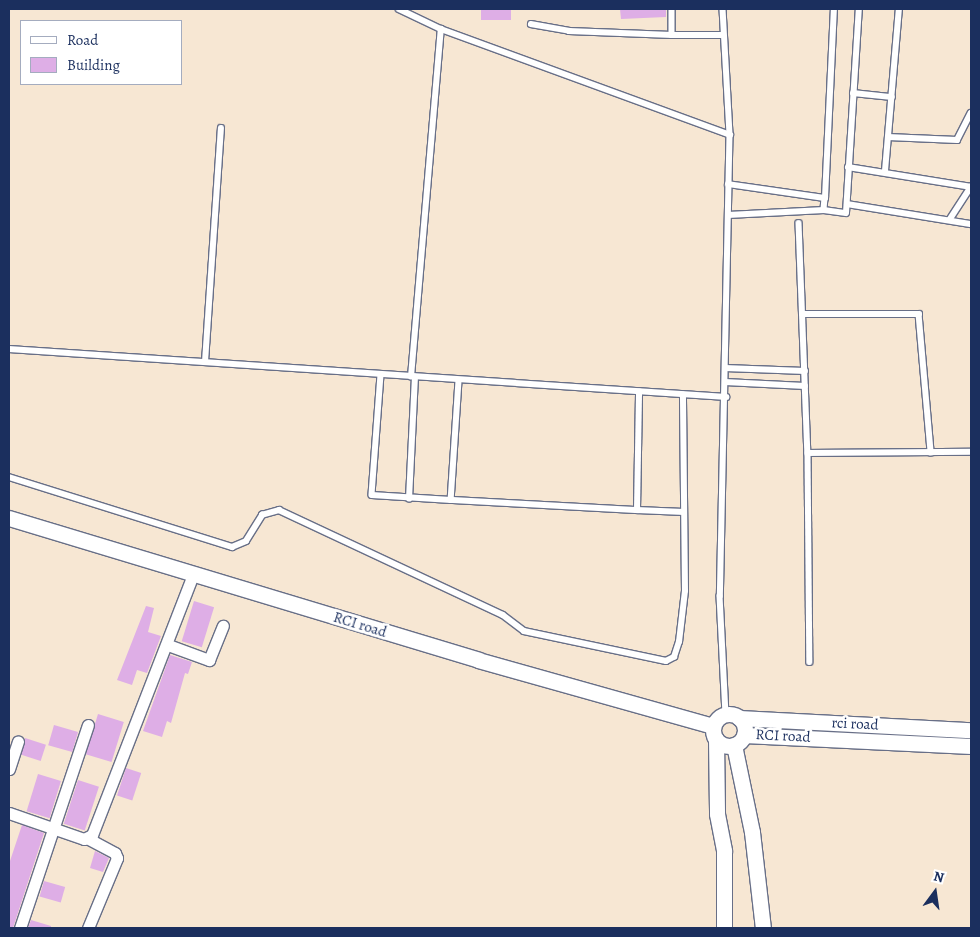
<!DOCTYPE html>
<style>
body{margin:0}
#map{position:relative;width:980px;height:937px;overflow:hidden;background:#f7e7d3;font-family:Alegreya,serif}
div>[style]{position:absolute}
.building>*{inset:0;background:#deaee6;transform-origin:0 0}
.roads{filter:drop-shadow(1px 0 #686f87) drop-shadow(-1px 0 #686f87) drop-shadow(0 1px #686f87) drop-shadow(0 -1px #686f87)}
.lane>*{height:5.5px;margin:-2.75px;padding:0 2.75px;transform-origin:2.75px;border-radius:2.75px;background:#fff}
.street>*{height:11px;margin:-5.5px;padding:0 5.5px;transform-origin:5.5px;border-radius:5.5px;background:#fff}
.secondary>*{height:15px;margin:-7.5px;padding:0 7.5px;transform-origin:7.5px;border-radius:7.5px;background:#fff}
.secondary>.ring{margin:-7.5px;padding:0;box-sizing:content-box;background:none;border:15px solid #fff;border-radius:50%}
span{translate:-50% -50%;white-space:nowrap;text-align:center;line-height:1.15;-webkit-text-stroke:5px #fff;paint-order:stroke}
.street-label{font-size:15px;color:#1b2f5e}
.frame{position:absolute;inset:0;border:10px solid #1b2f5e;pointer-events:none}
.legend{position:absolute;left:20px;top:20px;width:162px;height:65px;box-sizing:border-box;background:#fff;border:1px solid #a4acbf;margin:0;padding:6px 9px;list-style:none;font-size:15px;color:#1b2f5e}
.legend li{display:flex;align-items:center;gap:10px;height:25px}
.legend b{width:25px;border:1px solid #a4acbf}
.north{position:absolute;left:910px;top:867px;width:50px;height:50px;-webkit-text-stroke:4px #fff;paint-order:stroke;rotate:14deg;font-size:14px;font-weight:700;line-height:20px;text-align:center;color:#1b2f5e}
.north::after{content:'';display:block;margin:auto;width:18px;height:22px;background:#1b2f5e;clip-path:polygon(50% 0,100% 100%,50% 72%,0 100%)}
</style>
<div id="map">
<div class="building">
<div style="left:481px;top:9px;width:30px;height:11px"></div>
<div style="clip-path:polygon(620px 9px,666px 9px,666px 17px,621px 19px)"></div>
<div style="left:194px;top:601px;width:21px;height:42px;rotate:17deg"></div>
<div style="clip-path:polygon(146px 606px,154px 608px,148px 632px,161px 636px,147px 673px,137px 670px,132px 685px,117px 680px)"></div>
<div style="clip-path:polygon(170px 655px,192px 662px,188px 674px,185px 673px,171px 723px,167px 721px,162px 737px,143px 731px)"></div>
<div style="left:98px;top:714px;width:27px;height:42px;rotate:17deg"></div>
<div style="left:54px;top:725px;width:25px;height:21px;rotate:16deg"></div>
<div style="left:25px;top:738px;width:22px;height:17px;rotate:18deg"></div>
<div style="left:126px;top:768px;width:16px;height:29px;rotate:18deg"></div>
<div style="left:38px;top:774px;width:24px;height:39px;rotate:17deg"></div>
<div style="left:78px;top:780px;width:22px;height:46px;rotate:18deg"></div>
<div style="clip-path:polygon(22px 825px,44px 833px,13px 928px,9px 928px,9px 864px)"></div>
<div style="clip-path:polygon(95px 851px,109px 858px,103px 872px,90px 868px)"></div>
<div style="left:44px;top:881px;width:22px;height:16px;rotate:16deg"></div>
<div style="clip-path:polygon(31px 920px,51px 926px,51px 928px,28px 928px)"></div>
</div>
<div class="roads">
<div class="lane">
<div style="left:399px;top:9px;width:47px;rotate:25.5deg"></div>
<div style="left:441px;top:29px;width:308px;rotate:20.1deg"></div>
<div style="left:672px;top:9px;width:26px;rotate:90deg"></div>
<div style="left:672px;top:35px;width:51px"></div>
<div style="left:723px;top:9px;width:126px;rotate:86.8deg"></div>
<div style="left:730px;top:135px;width:461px;rotate:91.2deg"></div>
<div style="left:720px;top:596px;width:119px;rotate:87.1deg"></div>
<div style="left:531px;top:24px;width:39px;rotate:10deg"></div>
<div style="left:569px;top:31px;width:103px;rotate:2.2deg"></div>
<div style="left:853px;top:93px;width:39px;rotate:6deg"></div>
<div style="left:888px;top:137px;width:69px;rotate:2.5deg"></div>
<div style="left:957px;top:140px;width:30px;rotate:-63deg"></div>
<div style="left:848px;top:167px;width:125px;rotate:9.2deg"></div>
<div style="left:885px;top:171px;width:163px;rotate:-85.1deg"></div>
<div style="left:728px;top:184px;width:98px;rotate:8.2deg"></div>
<div style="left:825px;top:198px;width:189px;rotate:-87.3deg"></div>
<div style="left:825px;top:198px;width:12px;rotate:95deg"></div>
<div style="left:824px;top:210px;width:22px;rotate:8deg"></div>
<div style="left:846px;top:213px;width:204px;rotate:-86.4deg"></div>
<div style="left:847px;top:204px;width:126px;rotate:9.2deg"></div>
<div style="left:728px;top:215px;width:96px;rotate:-3deg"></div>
<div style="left:950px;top:219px;width:38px;rotate:-57deg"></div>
<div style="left:799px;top:223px;width:230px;rotate:87.8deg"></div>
<div style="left:808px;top:453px;width:163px;rotate:-0.4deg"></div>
<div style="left:803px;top:314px;width:116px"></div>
<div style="left:919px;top:314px;width:139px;rotate:85deg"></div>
<div style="left:9px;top:349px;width:719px;rotate:3.83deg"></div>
<div style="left:205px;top:362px;width:234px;rotate:-86.1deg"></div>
<div style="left:725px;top:368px;width:80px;rotate:2.1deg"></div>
<div style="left:381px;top:375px;width:120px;rotate:94.3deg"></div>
<div style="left:372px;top:495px;width:79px;rotate:3.6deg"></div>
<div style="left:411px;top:377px;width:349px;rotate:-85.1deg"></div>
<div style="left:459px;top:381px;width:119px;rotate:93.8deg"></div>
<div style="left:451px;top:500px;width:186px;rotate:3.1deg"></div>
<div style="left:637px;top:510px;width:118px;rotate:-89deg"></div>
<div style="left:725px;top:382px;width:80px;rotate:2.9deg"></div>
<div style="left:808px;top:453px;width:209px;rotate:89.5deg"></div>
<div style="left:9px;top:477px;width:234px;rotate:17.4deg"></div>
<div style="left:232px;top:547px;width:15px;rotate:-23deg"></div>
<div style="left:246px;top:541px;width:31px;rotate:-58deg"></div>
<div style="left:262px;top:515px;width:18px;rotate:-16deg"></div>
<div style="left:279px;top:510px;width:247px;rotate:25.1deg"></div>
<div style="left:503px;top:615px;width:26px;rotate:37deg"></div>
<div style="left:524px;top:631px;width:145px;rotate:11.9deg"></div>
<div style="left:666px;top:661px;width:9px;rotate:-27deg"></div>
<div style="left:674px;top:657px;width:16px;rotate:-72deg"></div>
<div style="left:679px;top:642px;width:51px;rotate:-83.3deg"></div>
<div style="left:685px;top:591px;width:196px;rotate:-90.6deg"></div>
<div style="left:409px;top:499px;width:122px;rotate:-87.2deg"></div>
<div style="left:637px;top:510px;width:47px;rotate:2.4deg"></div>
</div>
<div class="street">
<div style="left:168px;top:645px;width:44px;rotate:20.1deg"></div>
<div style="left:209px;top:660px;width:37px;rotate:-68deg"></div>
<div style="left:9px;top:769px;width:29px;rotate:-72deg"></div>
<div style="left:9px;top:813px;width:79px;rotate:19.1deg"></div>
<div style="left:84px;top:839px;width:9px;rotate:-27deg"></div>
<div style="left:92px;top:835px;width:279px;rotate:-68.8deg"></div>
<div style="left:20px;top:928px;width:214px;rotate:-71.5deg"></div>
<div style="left:88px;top:928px;width:76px;rotate:-67.5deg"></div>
<div style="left:117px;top:858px;width:5px;rotate:-112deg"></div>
<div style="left:115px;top:853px;width:30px;rotate:-152deg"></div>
</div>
<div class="secondary">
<div style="left:9px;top:518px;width:490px;rotate:16.8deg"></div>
<div style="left:478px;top:660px;width:244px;rotate:15.7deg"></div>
<div class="ring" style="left:713px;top:714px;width:17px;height:17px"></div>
<div style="left:739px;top:718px;width:232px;rotate:3deg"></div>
<div style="left:744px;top:735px;width:227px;rotate:2.8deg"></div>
<div style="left:716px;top:739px;width:75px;rotate:89.2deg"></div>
<div style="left:717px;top:814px;width:38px;rotate:79deg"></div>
<div style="left:724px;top:851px;width:77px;rotate:90deg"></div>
<div style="left:734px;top:745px;width:89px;rotate:78.3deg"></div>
<div style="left:752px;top:832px;width:97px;rotate:83.5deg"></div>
</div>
</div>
<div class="street-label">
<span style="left:360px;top:625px;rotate:17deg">RCI road</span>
<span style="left:855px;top:724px;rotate:3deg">rci road</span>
<span style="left:783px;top:736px;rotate:3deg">RCI road</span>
</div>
<div class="frame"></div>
<ul class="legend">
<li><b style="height:6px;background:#fff"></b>Road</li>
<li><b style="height:14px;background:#deaee6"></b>Building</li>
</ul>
<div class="north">N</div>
</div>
